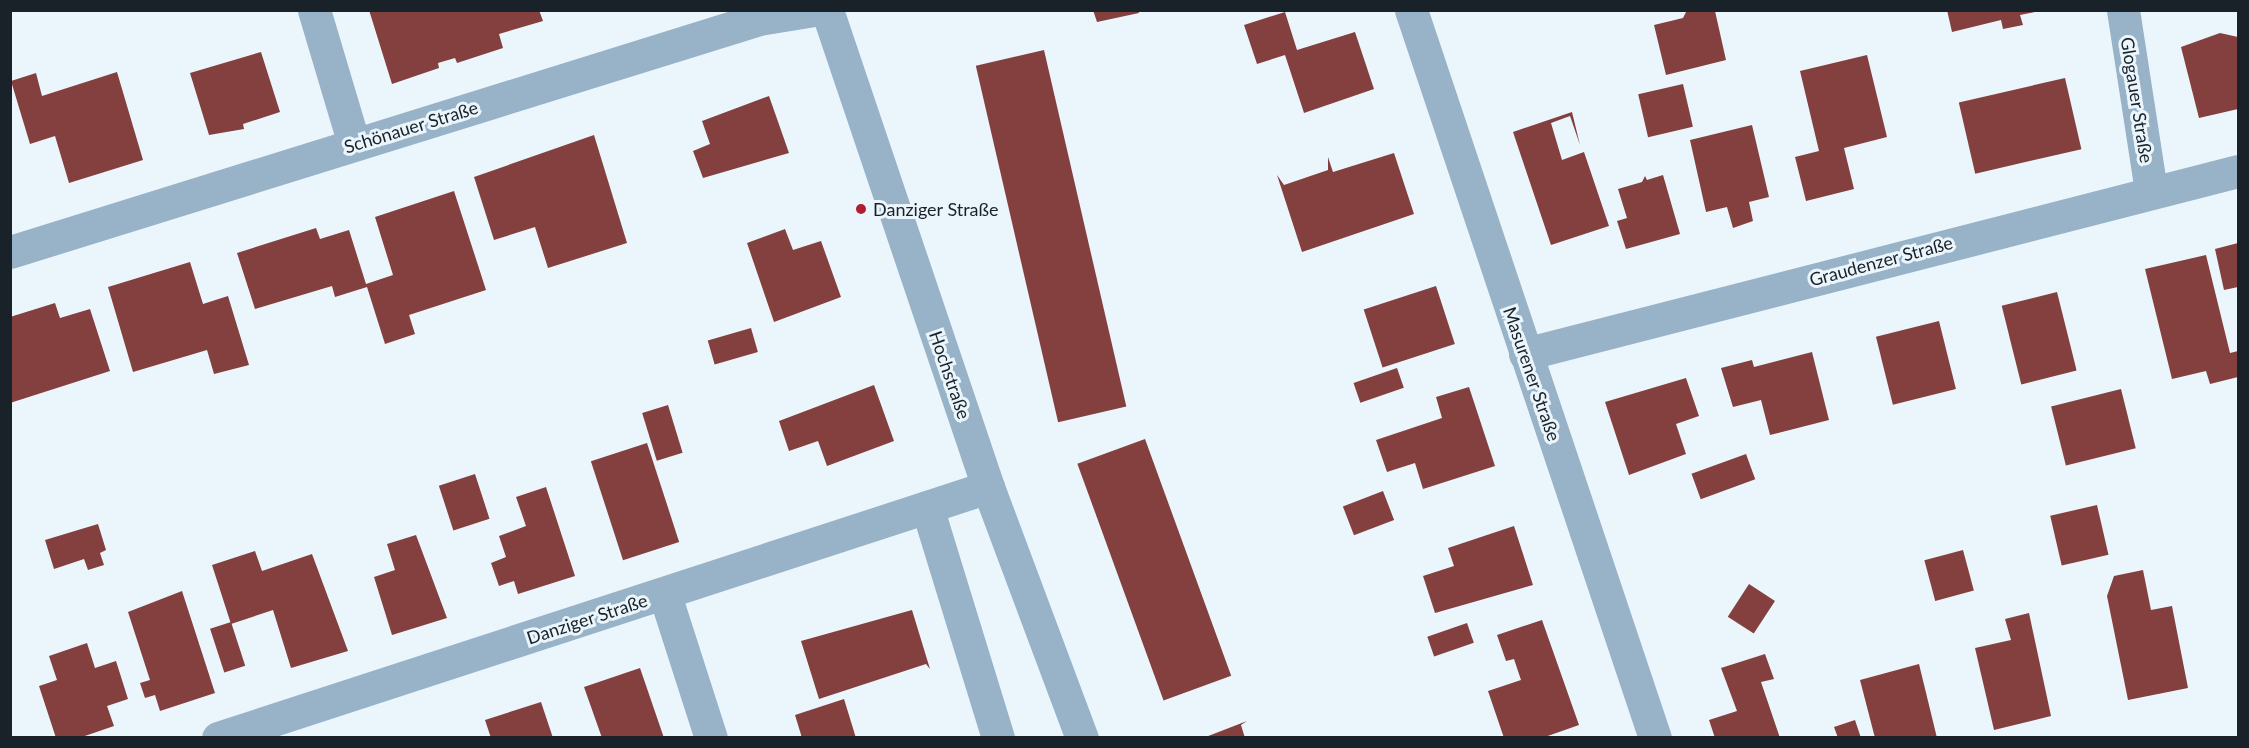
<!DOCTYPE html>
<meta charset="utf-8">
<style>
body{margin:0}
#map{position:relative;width:2249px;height:748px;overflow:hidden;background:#ebf5fc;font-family:Lato,sans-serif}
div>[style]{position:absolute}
.building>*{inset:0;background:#84403f;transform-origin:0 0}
.minor>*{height:33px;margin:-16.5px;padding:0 16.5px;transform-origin:16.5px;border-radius:16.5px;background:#98b3c8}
.dots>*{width:16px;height:16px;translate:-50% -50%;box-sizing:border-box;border:3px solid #ebf5fc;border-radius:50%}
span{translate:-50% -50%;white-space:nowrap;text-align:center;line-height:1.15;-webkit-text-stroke:6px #ebf5fc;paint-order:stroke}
.street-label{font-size:18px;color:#192229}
.poi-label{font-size:18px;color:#192229}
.left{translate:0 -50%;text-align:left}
.frame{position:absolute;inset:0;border:12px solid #192229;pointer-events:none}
</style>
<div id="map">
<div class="building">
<div style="clip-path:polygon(369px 10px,539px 10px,543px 21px,499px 34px,503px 48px,457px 63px,455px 58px,438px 63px,439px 68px,392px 84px)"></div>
<div style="clip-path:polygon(1093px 10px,1138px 10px,1139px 13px,1097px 22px)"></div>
<div style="clip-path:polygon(1687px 10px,1715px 11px,1726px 60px,1666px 75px,1654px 25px,1683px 18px)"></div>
<div style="clip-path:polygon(1947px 10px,2035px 10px,2035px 12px,2020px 15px,2023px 25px,2003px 29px,2001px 20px,1952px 32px)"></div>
<div style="clip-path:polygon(1285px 12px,1297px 50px,1355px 32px,1374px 89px,1304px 113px,1285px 55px,1257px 64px,1244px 25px)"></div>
<div style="clip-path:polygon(2220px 33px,2238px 37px,2238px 109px,2199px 118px,2181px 47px)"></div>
<div style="left:1044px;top:50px;width:366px;height:70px;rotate:77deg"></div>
<div style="clip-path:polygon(261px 52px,280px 112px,243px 124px,244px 129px,209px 135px,190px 73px)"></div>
<div style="clip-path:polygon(1867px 55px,1887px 137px,1844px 148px,1854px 189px,1806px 201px,1795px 157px,1819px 151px,1800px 71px)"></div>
<div style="clip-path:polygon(117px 72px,143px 160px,69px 183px,55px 136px,30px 144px,11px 81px,36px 73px,42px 96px)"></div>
<div style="left:2065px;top:78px;width:73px;height:109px;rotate:77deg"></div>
<div style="left:1683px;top:84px;width:44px;height:46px;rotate:77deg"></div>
<div style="clip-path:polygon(769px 96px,789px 153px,703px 178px,693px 151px,710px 144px,702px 121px)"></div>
<div style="clip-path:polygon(1572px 112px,1580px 145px,1570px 116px,1551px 123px,1562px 160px,1584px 152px,1609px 226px,1551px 245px,1513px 132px)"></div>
<div style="clip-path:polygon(1752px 125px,1769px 197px,1749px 202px,1753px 221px,1733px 228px,1727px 207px,1706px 212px,1690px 140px)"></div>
<div style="clip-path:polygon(594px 135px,627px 243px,548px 268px,535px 227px,494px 240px,474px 177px)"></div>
<div style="clip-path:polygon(1394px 153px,1414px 214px,1302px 252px,1277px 175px,1284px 185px,1328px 170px,1328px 157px,1333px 172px)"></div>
<div style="clip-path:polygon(1663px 175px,1680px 234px,1626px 249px,1617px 221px,1627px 218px,1618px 189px,1642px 182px,1645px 176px,1647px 180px)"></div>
<div style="clip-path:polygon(454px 191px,486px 290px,409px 315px,415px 334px,385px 344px,367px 287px,335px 297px,332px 286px,255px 309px,237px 253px,316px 228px,320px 239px,349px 230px,366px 284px,393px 275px,375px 217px)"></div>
<div style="clip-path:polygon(785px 229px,793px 250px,821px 241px,841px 297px,774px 322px,747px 243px)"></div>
<div style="clip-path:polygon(2238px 243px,2238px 287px,2224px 290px,2215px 249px)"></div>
<div style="clip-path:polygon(2206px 255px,2230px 353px,2238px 351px,2238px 377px,2210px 384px,2206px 371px,2172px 379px,2145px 269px)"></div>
<div style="clip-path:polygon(190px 262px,203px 304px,228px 296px,249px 365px,214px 374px,207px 350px,133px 372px,108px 287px)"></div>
<div style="left:1436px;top:286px;width:61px;height:76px;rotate:72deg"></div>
<div style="left:2057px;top:292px;width:81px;height:57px;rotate:76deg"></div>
<div style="clip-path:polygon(55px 303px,60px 318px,90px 309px,110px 371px,10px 403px,10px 317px)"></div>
<div style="left:1939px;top:321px;width:70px;height:65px;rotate:76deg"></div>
<div style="left:751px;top:328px;width:25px;height:45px;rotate:74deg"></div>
<div style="clip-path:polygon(1812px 352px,1829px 420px,1770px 435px,1761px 400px,1733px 407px,1721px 368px,1752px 360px,1754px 367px)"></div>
<div style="left:1397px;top:368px;width:21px;height:46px;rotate:71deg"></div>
<div style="clip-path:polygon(1686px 378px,1699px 416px,1676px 424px,1686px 454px,1629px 475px,1605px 402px)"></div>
<div style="clip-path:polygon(874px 385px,894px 441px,827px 466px,818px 441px,789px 451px,779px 421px)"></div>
<div style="clip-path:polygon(1469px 387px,1495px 466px,1423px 489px,1415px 463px,1387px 472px,1376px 440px,1442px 418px,1436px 397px)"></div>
<div style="left:2121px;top:389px;width:61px;height:72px;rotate:76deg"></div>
<div style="left:668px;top:405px;width:50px;height:27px;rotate:73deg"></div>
<div style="left:1145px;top:439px;width:252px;height:72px;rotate:70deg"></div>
<div style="left:647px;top:443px;width:104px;height:59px;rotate:72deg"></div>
<div style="left:1746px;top:454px;width:27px;height:58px;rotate:70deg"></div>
<div style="left:475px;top:474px;width:47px;height:38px;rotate:72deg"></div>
<div style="clip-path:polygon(546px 487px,575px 576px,518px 594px,514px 581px,499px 586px,491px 563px,506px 557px,499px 536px,526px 526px,516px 497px)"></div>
<div style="left:1383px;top:491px;width:31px;height:43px;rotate:69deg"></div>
<div style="left:2097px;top:505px;width:51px;height:48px;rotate:77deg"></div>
<div style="clip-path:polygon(98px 524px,106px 550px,100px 553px,104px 565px,88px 570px,84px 559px,54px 569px,45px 540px)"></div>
<div style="clip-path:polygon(1514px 526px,1533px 585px,1435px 613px,1423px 576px,1454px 566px,1448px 548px)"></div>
<div style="clip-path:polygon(416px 535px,447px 618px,392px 635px,374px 577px,395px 570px,387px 544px)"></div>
<div style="left:1963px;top:550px;width:42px;height:40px;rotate:75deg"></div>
<div style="clip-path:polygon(255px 551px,262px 571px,312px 554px,348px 651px,291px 668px,273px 610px,231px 624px,212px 565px)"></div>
<div style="clip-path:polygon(2143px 570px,2151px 610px,2172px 606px,2188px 688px,2128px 700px,2107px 596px,2114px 576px)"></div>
<div style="left:1749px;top:584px;width:31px;height:39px;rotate:33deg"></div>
<div style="clip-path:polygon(182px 591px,215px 693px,160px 711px,155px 695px,145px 698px,140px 683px,150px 680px,128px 612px)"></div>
<div style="clip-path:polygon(912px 610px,930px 669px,926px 664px,819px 699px,801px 641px)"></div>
<div style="clip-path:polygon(2029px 613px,2051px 716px,1994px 730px,1975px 648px,2011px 640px,2005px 619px)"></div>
<div style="clip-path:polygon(1542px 620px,1579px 725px,1542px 738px,1504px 738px,1488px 691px,1521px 680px,1514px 659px,1506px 661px,1497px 635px)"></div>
<div style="left:231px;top:622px;width:46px;height:22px;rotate:72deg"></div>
<div style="left:1467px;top:623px;width:21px;height:42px;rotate:71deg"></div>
<div style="clip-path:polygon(87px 643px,95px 668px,116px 661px,128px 699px,107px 706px,114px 726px,79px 738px,56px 738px,39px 686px,57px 680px,49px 656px)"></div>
<div style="clip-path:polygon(1765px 654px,1774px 679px,1761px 682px,1780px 738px,1715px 738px,1709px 720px,1737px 711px,1721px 668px)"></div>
<div style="clip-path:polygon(1919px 664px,1937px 738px,1875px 738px,1860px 680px)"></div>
<div style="clip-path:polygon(640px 668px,664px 738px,602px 738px,584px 687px)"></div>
<div style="clip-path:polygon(844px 699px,856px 738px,802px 738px,795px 715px)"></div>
<div style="clip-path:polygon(541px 702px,553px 738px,491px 738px,485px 720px)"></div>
<div style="clip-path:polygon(1855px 720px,1861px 738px,1838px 738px,1834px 727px)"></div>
<div style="clip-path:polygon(1247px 721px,1241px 725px,1245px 738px,1203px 738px)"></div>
</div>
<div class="minor">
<div style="left:314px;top:10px;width:140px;rotate:73.4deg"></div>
<div style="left:827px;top:10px;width:503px;rotate:71.35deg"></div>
<div style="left:988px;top:487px;width:268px;rotate:69.5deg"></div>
<div style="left:1411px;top:10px;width:768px;rotate:71.47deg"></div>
<div style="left:2123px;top:10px;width:182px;rotate:81.2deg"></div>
<div style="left:10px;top:252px;width:784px;rotate:-17.28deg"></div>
<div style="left:759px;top:19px;width:56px;rotate:-9.3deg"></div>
<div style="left:1525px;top:354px;width:736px;rotate:-14.39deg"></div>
<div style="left:927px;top:507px;width:242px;rotate:72.9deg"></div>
<div style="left:665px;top:595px;width:150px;rotate:72.2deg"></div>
<div style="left:218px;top:738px;width:810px;rotate:-18.05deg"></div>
</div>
<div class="dots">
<div style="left:861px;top:209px;background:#b11e2f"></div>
</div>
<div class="street-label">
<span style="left:2137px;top:100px;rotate:81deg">Glogauer Straße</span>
<span style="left:411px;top:127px;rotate:-17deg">Schönauer Straße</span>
<span style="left:1881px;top:261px;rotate:-15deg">Graudenzer Straße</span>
<span style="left:1532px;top:374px;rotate:71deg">Masurener Straße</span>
<span style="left:950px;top:375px;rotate:71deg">Hochstraße</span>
<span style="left:587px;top:619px;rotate:-18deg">Danziger Straße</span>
</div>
<div class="poi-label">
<span class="left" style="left:873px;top:209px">Danziger Straße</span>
</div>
<div class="frame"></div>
</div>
